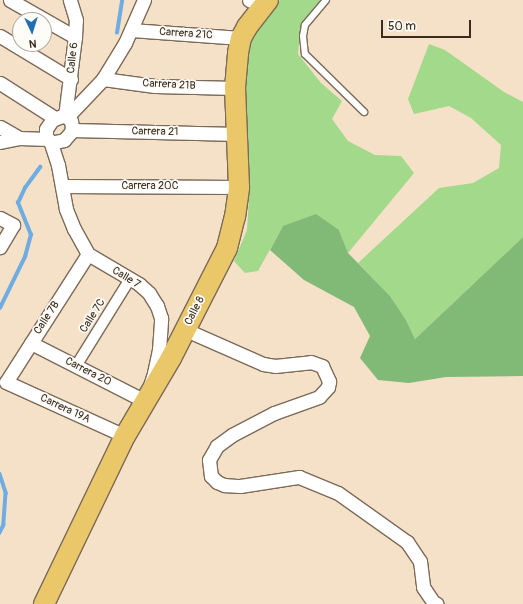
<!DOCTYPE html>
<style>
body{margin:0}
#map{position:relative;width:523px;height:604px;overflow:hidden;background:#f5e1c7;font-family:Pangolin,sans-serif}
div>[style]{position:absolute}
.green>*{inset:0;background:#a2d98a}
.forest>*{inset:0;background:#81b976}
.stream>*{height:3.5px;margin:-1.75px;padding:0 1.75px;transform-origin:1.75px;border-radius:1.75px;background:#6face1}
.roads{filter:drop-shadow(1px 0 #7c6a59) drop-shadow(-1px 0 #7c6a59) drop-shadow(0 1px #7c6a59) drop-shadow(0 -1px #7c6a59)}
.service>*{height:6px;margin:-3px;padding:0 3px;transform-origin:3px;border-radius:3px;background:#fff}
.pedestrian>*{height:10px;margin:-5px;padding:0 5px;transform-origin:5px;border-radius:5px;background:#fff}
.minor>*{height:13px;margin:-6.5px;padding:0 6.5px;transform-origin:6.5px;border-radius:6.5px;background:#fff}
.primary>*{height:20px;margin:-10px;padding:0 10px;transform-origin:10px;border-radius:10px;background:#eac769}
span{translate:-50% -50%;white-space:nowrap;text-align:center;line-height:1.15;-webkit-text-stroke:3.5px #fdfcf7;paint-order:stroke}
.street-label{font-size:11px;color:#3b2a1e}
.north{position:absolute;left:12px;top:12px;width:40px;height:40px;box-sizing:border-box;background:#fdfcf7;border:1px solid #afa8a0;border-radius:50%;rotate:176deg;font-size:11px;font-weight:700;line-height:16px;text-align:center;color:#3b2a1e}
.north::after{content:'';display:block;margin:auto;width:14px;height:18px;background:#1f6fb2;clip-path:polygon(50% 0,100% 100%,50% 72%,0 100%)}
.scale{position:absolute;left:381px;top:20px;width:90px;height:18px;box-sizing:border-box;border:2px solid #3b2a1e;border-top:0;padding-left:5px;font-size:12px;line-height:14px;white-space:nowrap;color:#3b2a1e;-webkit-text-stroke:3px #fdfcf7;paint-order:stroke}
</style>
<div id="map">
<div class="green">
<div style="clip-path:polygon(280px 0,320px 0,301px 24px,298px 54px,321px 83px,342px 101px,332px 119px,348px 141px,375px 155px,401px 156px,414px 173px,348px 253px,339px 230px,283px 226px,258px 271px,245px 273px,234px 261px,247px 230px,250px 181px,244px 125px,245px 44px,262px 19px)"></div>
<div style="clip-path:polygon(429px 44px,445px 50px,504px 92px,523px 102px,523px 237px,415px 339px,406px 320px,390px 296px,358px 263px,439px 188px,473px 183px,499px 168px,501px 145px,471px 118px,449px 106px,414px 114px,408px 99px)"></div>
</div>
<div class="forest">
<div style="clip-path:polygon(316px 214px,339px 230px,348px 253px,390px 296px,406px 320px,415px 339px,523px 237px,523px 376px,446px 377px,409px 383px,378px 380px,360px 358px,370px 336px,354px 307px,304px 280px,270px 250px,283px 226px)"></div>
</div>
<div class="stream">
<div style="left:117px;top:33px;width:33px;rotate:-81deg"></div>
<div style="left:0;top:308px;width:57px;rotate:-63.9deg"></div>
<div style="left:25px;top:257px;width:23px;rotate:-75deg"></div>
<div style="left:31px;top:235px;width:35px;rotate:-112deg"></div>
<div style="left:18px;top:203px;width:17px;rotate:-65deg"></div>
<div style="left:25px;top:188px;width:26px;rotate:-54deg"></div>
<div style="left:0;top:474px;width:20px;rotate:72deg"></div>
<div style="left:6px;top:493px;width:32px;rotate:94deg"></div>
<div style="left:4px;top:525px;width:9px;rotate:117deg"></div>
</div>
<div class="roads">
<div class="service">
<div style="left:326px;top:0;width:33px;rotate:130deg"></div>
<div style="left:305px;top:25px;width:11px;rotate:100deg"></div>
<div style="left:303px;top:36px;width:18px;rotate:84deg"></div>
<div style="left:305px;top:54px;width:83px;rotate:44.5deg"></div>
</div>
<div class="pedestrian">
<div style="left:76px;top:366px;width:102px;rotate:-58.2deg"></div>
</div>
<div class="minor">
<div style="left:10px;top:0;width:75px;rotate:29.6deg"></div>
<div style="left:249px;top:0;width:15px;rotate:23deg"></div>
<div style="left:131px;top:30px;width:110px;rotate:4.2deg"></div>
<div style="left:0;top:36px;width:83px;rotate:31.2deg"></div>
<div style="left:103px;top:79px;width:52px;rotate:7.7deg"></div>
<div style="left:155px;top:86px;width:80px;rotate:1.4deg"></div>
<div style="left:0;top:83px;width:65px;rotate:32.5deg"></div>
<div style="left:62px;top:116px;width:5px;rotate:11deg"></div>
<div style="left:67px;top:117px;width:6px;rotate:45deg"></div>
<div style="left:71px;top:121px;width:6px;rotate:81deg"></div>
<div style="left:72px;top:127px;width:5px;rotate:101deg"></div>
<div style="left:71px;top:132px;width:11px;rotate:131deg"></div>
<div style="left:64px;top:140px;width:13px;rotate:167deg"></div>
<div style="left:51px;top:143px;width:9px;rotate:-126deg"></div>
<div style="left:46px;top:136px;width:7px;rotate:-90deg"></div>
<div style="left:46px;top:129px;width:11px;rotate:-56deg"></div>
<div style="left:52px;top:120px;width:11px;rotate:-22deg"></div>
<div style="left:65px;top:116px;width:80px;rotate:-82.8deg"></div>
<div style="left:75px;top:37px;width:17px;rotate:-87deg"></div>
<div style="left:76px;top:20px;width:21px;rotate:-107deg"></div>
<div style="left:67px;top:117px;width:52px;rotate:-46.5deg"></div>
<div style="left:103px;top:79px;width:42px;rotate:-58.6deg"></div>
<div style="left:125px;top:43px;width:47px;rotate:-66.2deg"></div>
<div style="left:0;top:127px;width:22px;rotate:30deg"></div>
<div style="left:72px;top:130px;width:166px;rotate:1.4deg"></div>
<div style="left:0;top:142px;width:19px;rotate:-12deg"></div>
<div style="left:19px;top:138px;width:29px;rotate:2deg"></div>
<div style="left:62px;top:186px;width:177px;rotate:0.3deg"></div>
<div style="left:0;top:218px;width:15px;rotate:28deg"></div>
<div style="left:13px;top:225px;width:26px;rotate:121deg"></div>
<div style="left:88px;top:254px;width:152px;rotate:122.6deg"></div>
<div style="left:6px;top:382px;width:131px;rotate:24.4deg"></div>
<div style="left:186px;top:330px;width:84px;rotate:23.8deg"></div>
<div style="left:263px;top:364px;width:12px;rotate:9deg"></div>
<div style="left:275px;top:366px;width:36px;rotate:-6deg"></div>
<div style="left:311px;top:362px;width:12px;rotate:20deg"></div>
<div style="left:322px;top:366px;width:17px;rotate:65deg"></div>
<div style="left:329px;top:381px;width:6px;rotate:99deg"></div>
<div style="left:328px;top:387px;width:13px;rotate:132deg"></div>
<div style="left:319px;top:397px;width:48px;rotate:160.4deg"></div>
<div style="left:274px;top:413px;width:47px;rotate:152.4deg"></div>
<div style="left:232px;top:435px;width:19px;rotate:144deg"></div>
<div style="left:217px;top:446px;width:16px;rotate:120deg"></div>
<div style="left:209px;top:460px;width:16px;rotate:83deg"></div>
<div style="left:211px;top:476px;width:8px;rotate:45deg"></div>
<div style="left:217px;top:482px;width:8px;rotate:23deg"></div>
<div style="left:224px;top:485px;width:16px;rotate:4deg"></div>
<div style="left:240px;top:486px;width:60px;rotate:-8.7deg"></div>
<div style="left:299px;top:477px;width:42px;rotate:22.3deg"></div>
<div style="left:338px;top:493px;width:85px;rotate:35.4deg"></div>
<div style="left:407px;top:542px;width:23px;rotate:56deg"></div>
<div style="left:420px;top:561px;width:26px;rotate:83deg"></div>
<div style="left:423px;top:587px;width:18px;rotate:56deg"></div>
<div style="left:433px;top:602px;width:4px;rotate:27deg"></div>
<div style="left:31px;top:343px;width:128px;rotate:27deg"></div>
<div style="left:145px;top:401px;width:29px;rotate:-72deg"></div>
<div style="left:154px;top:373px;width:24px;rotate:-78deg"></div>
<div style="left:159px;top:350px;width:32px;rotate:-86deg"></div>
<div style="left:161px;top:318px;width:13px;rotate:-108deg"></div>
<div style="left:157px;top:306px;width:15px;rotate:-122deg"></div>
<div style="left:149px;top:293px;width:13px;rotate:-138deg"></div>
<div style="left:139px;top:284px;width:59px;rotate:-149.5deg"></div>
<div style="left:88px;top:254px;width:29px;rotate:-119deg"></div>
<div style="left:74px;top:229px;width:22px;rotate:-112deg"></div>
<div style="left:66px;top:209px;width:45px;rotate:-100.3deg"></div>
<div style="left:58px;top:165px;width:23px;rotate:-108deg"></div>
</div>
<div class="primary">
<div style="left:44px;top:604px;width:187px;rotate:-64.3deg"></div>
<div style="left:125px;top:436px;width:91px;rotate:-59.5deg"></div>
<div style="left:171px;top:358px;width:123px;rotate:-63deg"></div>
<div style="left:227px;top:248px;width:32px;rotate:-76deg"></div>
<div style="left:235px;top:217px;width:30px;rotate:-82deg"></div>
<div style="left:239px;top:187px;width:99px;rotate:-92.3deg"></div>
<div style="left:235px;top:88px;width:35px;rotate:-85deg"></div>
<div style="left:238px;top:53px;width:15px;rotate:-79deg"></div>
<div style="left:241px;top:38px;width:13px;rotate:-61deg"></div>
<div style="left:247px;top:27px;width:34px;rotate:-52deg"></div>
</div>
</div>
<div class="street-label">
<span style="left:186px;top:34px;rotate:4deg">Carrera 21C</span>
<span style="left:73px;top:58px;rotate:-84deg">Calle 6</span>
<span style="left:169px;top:85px;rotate:3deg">Carrera 21B</span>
<span style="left:155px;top:132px;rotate:1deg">Carrera 21</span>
<span style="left:150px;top:186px">Carrera 20C</span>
<span style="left:126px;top:278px;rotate:31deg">Calle 7</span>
<span style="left:195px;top:311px;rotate:-63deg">Calle 8</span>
<span style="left:93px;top:316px;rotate:-58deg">Calle 7C</span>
<span style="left:47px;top:318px;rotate:-57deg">Calle 7B</span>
<span style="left:88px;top:372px;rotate:27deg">Carrera 20</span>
<span style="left:65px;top:409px;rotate:25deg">Carrera 19A</span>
</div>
<div class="north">N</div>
<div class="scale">50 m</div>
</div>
